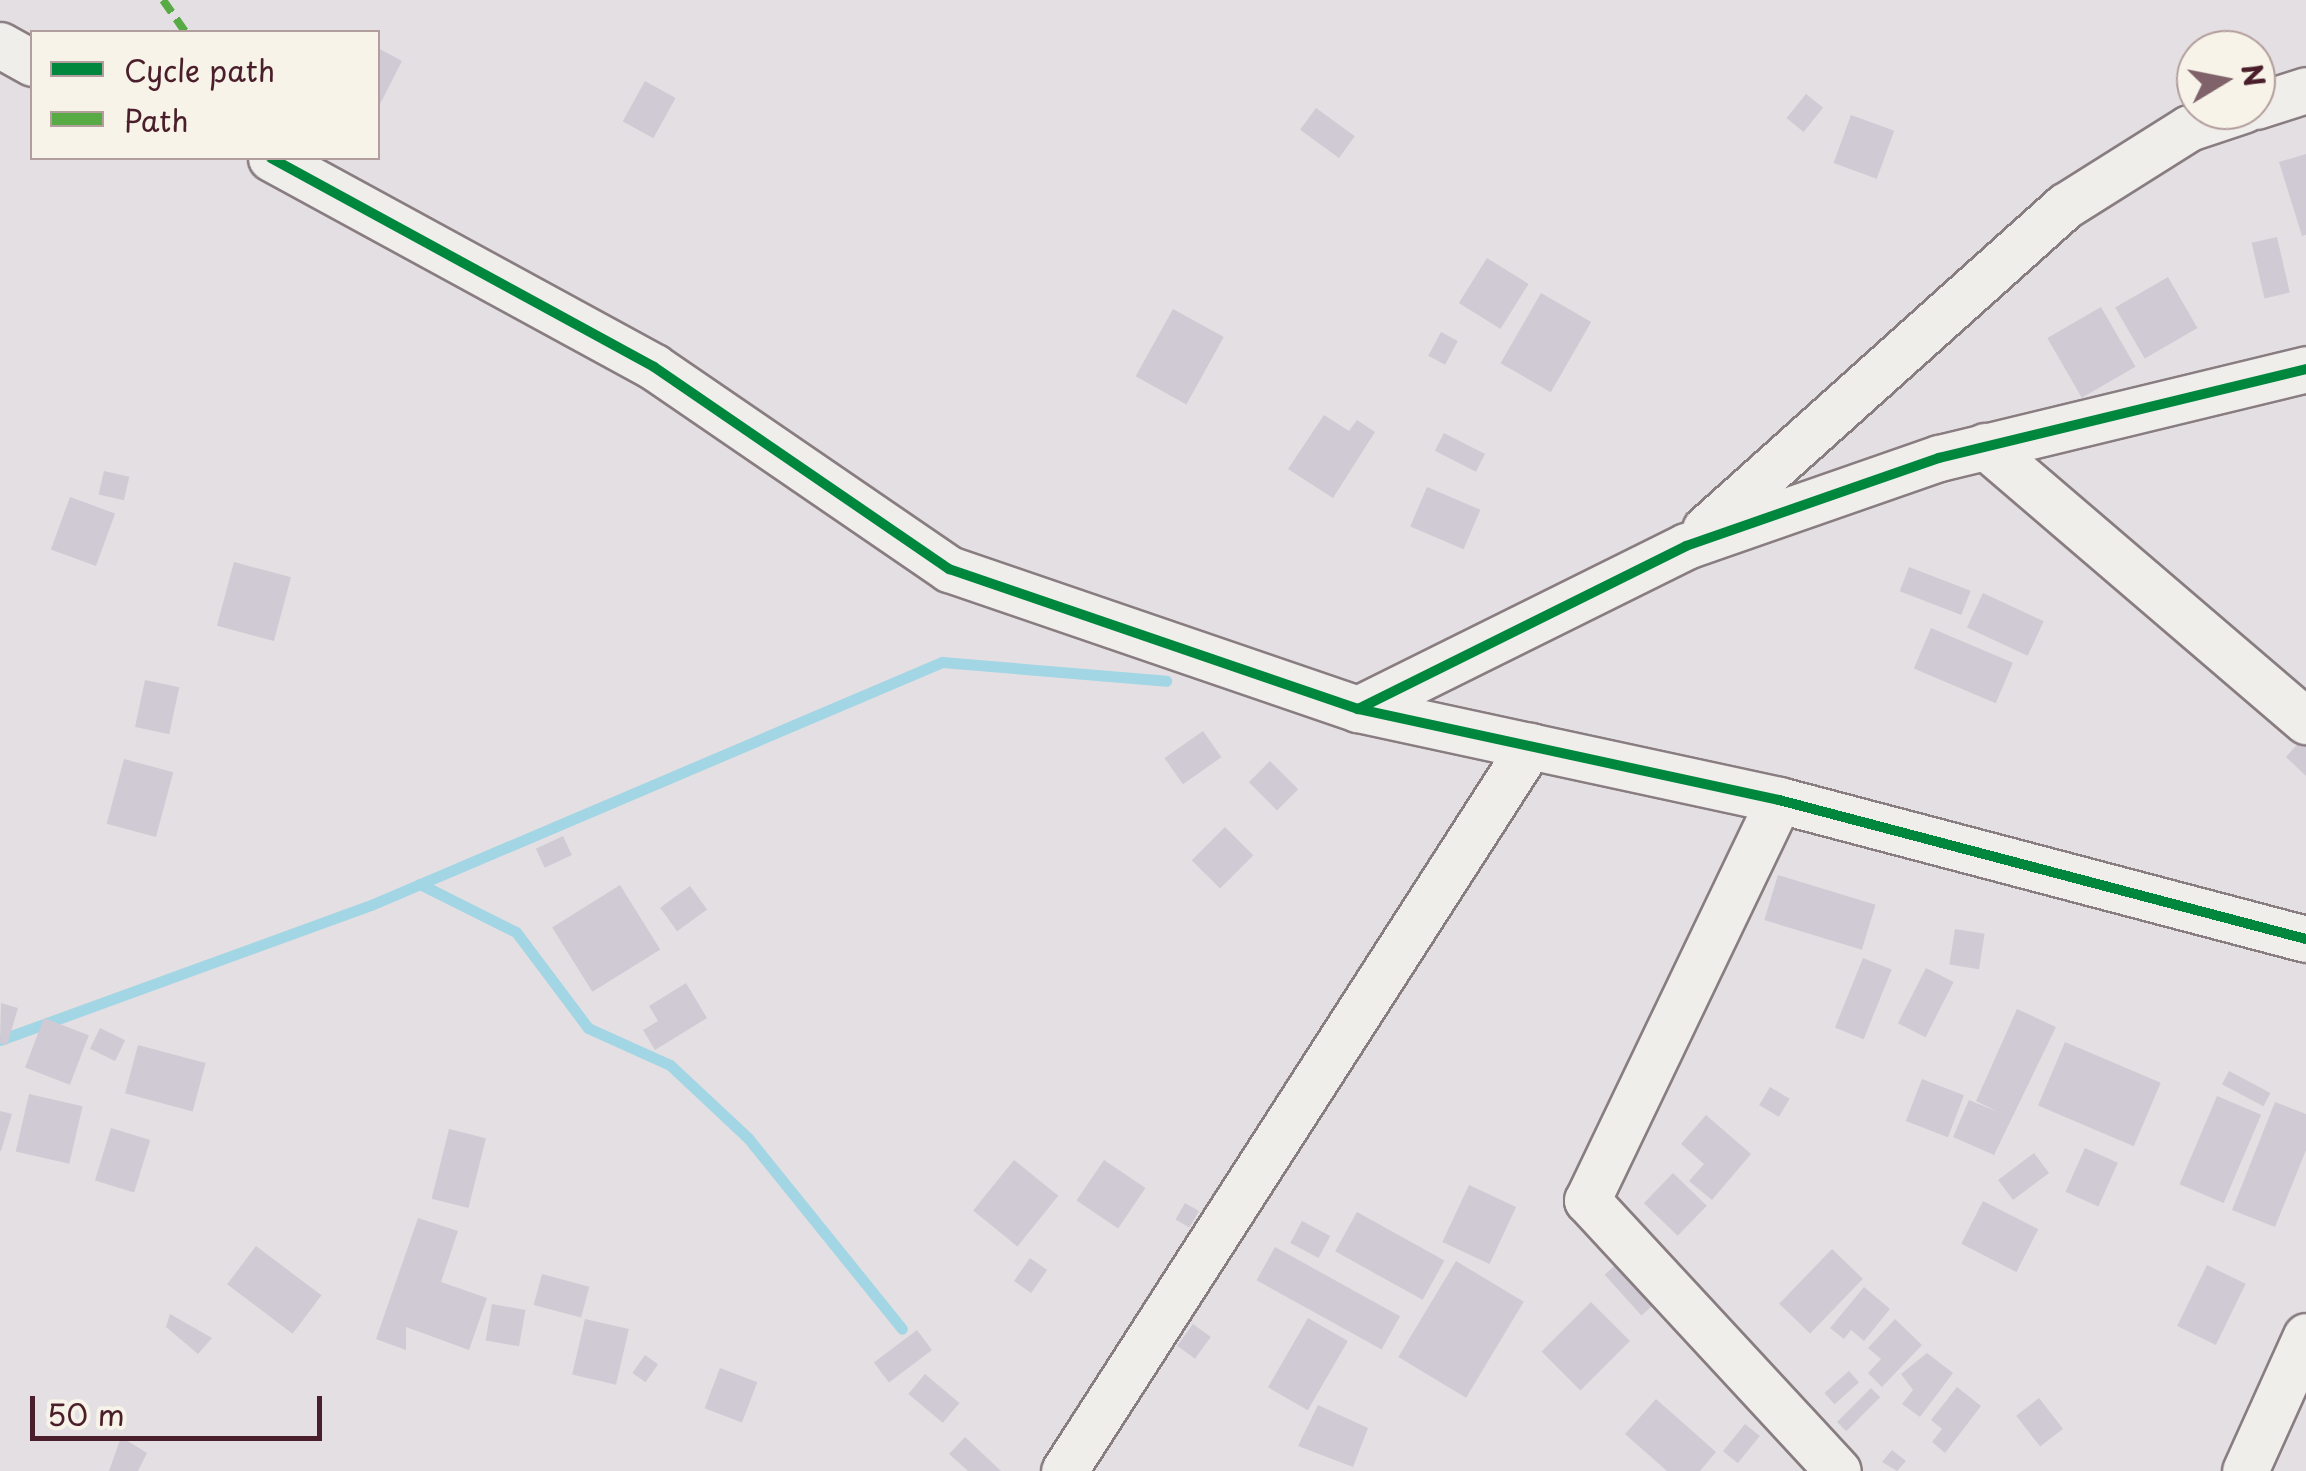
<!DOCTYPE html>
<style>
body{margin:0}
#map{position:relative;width:2306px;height:1471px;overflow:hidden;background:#e4dfe2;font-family:"Playpen Sans",sans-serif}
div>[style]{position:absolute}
.stream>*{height:11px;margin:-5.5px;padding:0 5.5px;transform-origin:5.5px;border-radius:5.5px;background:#a2d6e5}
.building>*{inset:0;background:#d0cad4;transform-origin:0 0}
.roads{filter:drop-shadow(2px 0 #887d81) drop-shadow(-2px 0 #887d81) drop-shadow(0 2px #887d81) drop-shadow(0 -2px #887d81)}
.street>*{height:45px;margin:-22.5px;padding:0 22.5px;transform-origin:22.5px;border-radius:22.5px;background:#f0eeeb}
.quiet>*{height:8px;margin-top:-4px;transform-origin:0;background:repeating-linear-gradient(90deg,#57aa44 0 15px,transparent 0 23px)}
.cycleway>*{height:10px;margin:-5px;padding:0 5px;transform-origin:5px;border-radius:5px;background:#00873e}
span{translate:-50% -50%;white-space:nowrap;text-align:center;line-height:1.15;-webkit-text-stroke:8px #f7f3e8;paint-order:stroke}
.legend{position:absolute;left:30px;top:30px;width:350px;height:130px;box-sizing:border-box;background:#f7f3e8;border:2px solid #b29e9c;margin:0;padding:12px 18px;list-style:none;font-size:30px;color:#4a1f2b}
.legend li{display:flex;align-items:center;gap:20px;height:50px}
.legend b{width:50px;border:2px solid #b29e9c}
.north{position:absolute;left:2176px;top:30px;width:100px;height:100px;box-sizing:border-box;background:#f7f3e8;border:2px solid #b29e9c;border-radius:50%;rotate:80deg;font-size:28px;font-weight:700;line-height:40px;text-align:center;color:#4a1f2b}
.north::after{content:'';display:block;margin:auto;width:35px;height:45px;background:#80626b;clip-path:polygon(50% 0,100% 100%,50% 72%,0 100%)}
.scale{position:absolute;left:30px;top:1396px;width:292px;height:45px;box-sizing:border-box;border:5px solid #4a1f2b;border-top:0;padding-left:12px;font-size:30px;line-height:35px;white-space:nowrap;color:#4a1f2b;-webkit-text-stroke:8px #f7f3e8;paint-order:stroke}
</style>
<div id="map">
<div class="stream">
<div style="left:420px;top:884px;width:107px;rotate:26.6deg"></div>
<div style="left:516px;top:932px;width:120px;rotate:53.1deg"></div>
<div style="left:588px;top:1028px;width:90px;rotate:24.3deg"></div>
<div style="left:670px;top:1065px;width:107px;rotate:43.1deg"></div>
<div style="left:748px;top:1138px;width:245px;rotate:51.1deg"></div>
<div style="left:0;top:1040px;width:395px;rotate:-20deg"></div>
<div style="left:371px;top:905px;width:621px;rotate:-23.05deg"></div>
<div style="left:942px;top:662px;width:225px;rotate:4.8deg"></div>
</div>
<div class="building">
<div style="clip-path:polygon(378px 48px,402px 61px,378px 108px)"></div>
<div style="left:645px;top:81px;width:35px;height:46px;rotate:29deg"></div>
<div style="left:1806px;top:94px;width:22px;height:31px;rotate:39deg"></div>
<div style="left:1316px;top:108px;width:48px;height:27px;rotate:36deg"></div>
<div style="left:1851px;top:115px;width:46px;height:51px;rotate:20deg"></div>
<div style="clip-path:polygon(2306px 154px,2306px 235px,2302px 236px,2279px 162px)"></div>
<div style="left:2277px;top:237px;width:57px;height:26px;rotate:77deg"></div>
<div style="left:1487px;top:258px;width:49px;height:53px;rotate:32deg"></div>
<div style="left:2168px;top:277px;width:59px;height:61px;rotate:60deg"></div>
<div style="left:1541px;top:293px;width:58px;height:81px;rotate:30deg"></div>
<div style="left:2101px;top:307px;width:69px;height:62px;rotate:60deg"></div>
<div style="left:1173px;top:309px;width:58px;height:77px;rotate:29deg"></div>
<div style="left:1441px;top:332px;width:19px;height:27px;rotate:28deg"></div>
<div style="clip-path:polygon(1324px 415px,1349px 431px,1357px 420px,1375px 432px,1333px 498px,1288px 469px)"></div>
<div style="left:1444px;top:433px;width:46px;height:20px;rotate:27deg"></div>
<div style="left:104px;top:471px;width:26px;height:24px;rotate:13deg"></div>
<div style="left:1427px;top:487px;width:58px;height:43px;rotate:23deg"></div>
<div style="left:70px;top:497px;width:48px;height:56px;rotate:20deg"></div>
<div style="left:234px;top:562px;width:59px;height:66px;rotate:15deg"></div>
<div style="left:1909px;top:567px;width:66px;height:26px;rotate:21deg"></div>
<div style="left:1983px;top:593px;width:67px;height:38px;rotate:25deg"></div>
<div style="left:1931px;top:628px;width:89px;height:44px;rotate:23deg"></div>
<div style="left:145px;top:680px;width:35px;height:48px;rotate:12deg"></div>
<div style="left:1203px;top:731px;width:32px;height:47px;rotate:55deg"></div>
<div style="clip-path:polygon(2302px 739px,2306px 743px,2306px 776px,2286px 757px)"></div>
<div style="left:124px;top:759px;width:51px;height:67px;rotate:15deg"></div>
<div style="left:1270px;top:761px;width:40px;height:30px;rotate:45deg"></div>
<div style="left:1225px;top:827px;width:40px;height:47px;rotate:45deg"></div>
<div style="left:563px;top:836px;width:21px;height:30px;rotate:65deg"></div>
<div style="left:1778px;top:875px;width:102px;height:47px;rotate:17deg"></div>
<div style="left:620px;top:885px;width:76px;height:80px;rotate:58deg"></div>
<div style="left:690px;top:886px;width:29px;height:37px;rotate:54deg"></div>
<div style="left:1955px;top:929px;width:30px;height:36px;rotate:9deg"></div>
<div style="left:1863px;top:958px;width:31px;height:75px;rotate:22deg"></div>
<div style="left:1926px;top:968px;width:31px;height:62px;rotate:27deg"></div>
<div style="clip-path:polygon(686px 983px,707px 1018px,655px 1050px,643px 1030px,658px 1021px,649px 1006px)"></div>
<div style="clip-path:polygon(1px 1003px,18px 1008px,7px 1045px,0 1043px)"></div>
<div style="clip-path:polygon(2017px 1009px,2056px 1027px,1994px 1155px,1953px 1137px,1969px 1100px,1998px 1112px,1976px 1101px)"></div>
<div style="left:44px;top:1018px;width:48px;height:53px;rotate:21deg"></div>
<div style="left:100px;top:1028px;width:28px;height:23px;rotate:26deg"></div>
<div style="left:2065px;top:1042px;width:104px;height:69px;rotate:23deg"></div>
<div style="left:138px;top:1045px;width:70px;height:50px;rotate:15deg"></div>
<div style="left:2229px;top:1071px;width:47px;height:15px;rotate:28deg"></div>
<div style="left:1922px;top:1079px;width:45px;height:45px;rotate:21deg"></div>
<div style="left:1770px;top:1087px;width:23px;height:21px;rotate:31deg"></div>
<div style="left:29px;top:1094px;width:55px;height:59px;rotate:13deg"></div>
<div style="left:2217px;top:1096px;width:48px;height:96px;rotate:23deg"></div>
<div style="clip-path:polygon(2275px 1102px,2306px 1114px,2306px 1150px,2275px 1227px,2232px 1210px)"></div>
<div style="clip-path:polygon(0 1111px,12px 1114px,1px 1151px,0 1151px)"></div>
<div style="clip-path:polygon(1706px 1115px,1751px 1154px,1712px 1200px,1689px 1181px,1704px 1164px,1681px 1144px)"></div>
<div style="left:111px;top:1128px;width:41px;height:55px;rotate:17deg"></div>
<div style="left:449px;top:1129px;width:38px;height:72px;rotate:14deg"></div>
<div style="left:2085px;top:1148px;width:36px;height:48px;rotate:24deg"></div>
<div style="left:2034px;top:1153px;width:25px;height:45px;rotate:53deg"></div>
<div style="left:1014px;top:1160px;width:57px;height:65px;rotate:39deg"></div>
<div style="left:1104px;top:1160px;width:50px;height:49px;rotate:34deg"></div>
<div style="left:1673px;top:1173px;width:47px;height:42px;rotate:44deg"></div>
<div style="left:1469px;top:1185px;width:52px;height:63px;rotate:25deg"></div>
<div style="left:1983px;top:1201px;width:62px;height:48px;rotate:27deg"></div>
<div style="left:1185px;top:1203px;width:16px;height:19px;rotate:30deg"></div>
<div style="left:1357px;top:1212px;width:100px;height:45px;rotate:29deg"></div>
<div style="clip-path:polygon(418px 1218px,458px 1231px,441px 1282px,487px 1298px,469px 1350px,406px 1327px,406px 1350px,376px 1339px)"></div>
<div style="left:1302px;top:1221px;width:32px;height:25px;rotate:28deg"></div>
<div style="left:256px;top:1246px;width:82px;height:48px;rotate:37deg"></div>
<div style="left:1275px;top:1247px;width:143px;height:38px;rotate:29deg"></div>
<div style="left:1832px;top:1249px;width:43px;height:76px;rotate:44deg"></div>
<div style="left:1030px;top:1258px;width:21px;height:28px;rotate:35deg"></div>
<div style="left:1621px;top:1260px;width:55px;height:22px;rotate:48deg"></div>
<div style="left:1456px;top:1261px;width:79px;height:112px;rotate:31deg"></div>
<div style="left:2207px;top:1265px;width:43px;height:68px;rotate:26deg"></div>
<div style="left:542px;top:1274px;width:49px;height:32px;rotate:15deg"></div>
<div style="clip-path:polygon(1864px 1287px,1890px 1309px,1864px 1341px,1851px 1330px,1844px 1339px,1830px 1328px)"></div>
<div style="left:1591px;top:1302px;width:55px;height:70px;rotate:45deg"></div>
<div style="left:492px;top:1304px;width:34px;height:37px;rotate:10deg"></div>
<div style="clip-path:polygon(170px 1314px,212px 1338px,198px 1354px,166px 1327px)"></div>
<div style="left:1308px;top:1318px;width:46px;height:80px;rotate:30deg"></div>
<div style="left:585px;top:1319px;width:45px;height:57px;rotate:13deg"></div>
<div style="clip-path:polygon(1895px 1319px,1922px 1345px,1882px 1387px,1868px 1373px,1881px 1359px,1868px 1348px)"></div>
<div style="left:1193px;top:1324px;width:22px;height:27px;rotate:36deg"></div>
<div style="left:917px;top:1330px;width:25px;height:54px;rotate:53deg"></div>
<div style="clip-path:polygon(1927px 1353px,1953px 1373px,1920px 1417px,1902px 1404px,1913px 1390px,1901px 1374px)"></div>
<div style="left:645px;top:1355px;width:16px;height:22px;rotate:35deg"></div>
<div style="left:720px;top:1368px;width:40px;height:43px;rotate:21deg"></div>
<div style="left:1849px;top:1371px;width:15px;height:33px;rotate:48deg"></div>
<div style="left:925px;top:1374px;width:45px;height:26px;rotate:40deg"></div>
<div style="clip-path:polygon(1957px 1387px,1981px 1406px,1945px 1453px,1932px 1442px,1942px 1429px,1931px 1420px)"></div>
<div style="left:1871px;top:1388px;width:13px;height:48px;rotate:45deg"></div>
<div style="left:2039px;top:1398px;width:39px;height:29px;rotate:52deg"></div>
<div style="clip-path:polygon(1656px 1399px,1716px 1452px,1700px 1471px,1667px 1471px,1625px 1434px)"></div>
<div style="clip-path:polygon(1318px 1405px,1368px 1428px,1353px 1467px,1298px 1446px)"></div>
<div style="left:1745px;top:1424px;width:19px;height:35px;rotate:39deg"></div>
<div style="clip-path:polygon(121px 1437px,147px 1453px,138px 1471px,109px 1471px)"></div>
<div style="clip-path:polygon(965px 1437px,1001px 1471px,968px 1471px,949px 1454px)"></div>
<div style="clip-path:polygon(1892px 1450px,1906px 1461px,1897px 1471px,1882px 1462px)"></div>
</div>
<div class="roads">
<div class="street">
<div style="left:0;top:45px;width:37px;rotate:29deg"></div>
<div style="left:2256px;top:106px;width:52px;rotate:-17.7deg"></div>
<div style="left:271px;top:158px;width:436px;rotate:28.6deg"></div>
<div style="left:654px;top:367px;width:358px;rotate:34.4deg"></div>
<div style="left:949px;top:569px;width:432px;rotate:18.9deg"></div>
<div style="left:1358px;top:709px;width:431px;rotate:12.2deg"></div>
<div style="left:1779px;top:800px;width:545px;rotate:14.78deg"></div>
<div style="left:1985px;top:446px;width:423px;rotate:40.6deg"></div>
<div style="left:1705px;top:529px;width:484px;rotate:-41.9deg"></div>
<div style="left:2065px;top:206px;width:146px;rotate:-32.2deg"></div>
<div style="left:2189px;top:128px;width:57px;rotate:-18.4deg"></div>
<div style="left:1358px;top:709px;width:366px;rotate:-26.4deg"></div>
<div style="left:1686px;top:546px;width:268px;rotate:-19.2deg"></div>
<div style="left:1939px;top:458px;width:378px;rotate:-13.6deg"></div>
<div style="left:1779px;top:800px;width:444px;rotate:115.6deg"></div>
<div style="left:1587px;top:1200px;width:369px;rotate:47.2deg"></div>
<div style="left:1064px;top:1471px;width:862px;rotate:-57.27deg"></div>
<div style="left:2245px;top:1471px;width:148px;rotate:-65.7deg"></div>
</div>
</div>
<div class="quiet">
<div style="left:163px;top:0;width:39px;rotate:55deg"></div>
</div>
<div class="cycleway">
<div style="left:271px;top:158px;width:436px;rotate:28.6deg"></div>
<div style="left:654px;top:367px;width:358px;rotate:34.4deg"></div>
<div style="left:949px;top:569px;width:432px;rotate:18.9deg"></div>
<div style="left:1358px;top:709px;width:431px;rotate:12.2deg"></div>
<div style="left:1779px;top:800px;width:545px;rotate:14.78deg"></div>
<div style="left:1358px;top:709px;width:366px;rotate:-26.4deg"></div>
<div style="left:1686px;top:546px;width:268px;rotate:-19.2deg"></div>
<div style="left:1939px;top:458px;width:378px;rotate:-13.6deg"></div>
</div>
<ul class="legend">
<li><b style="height:12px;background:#00873e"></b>Cycle path</li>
<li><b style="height:12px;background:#57aa44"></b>Path</li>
</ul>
<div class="north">N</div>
<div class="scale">50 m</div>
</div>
